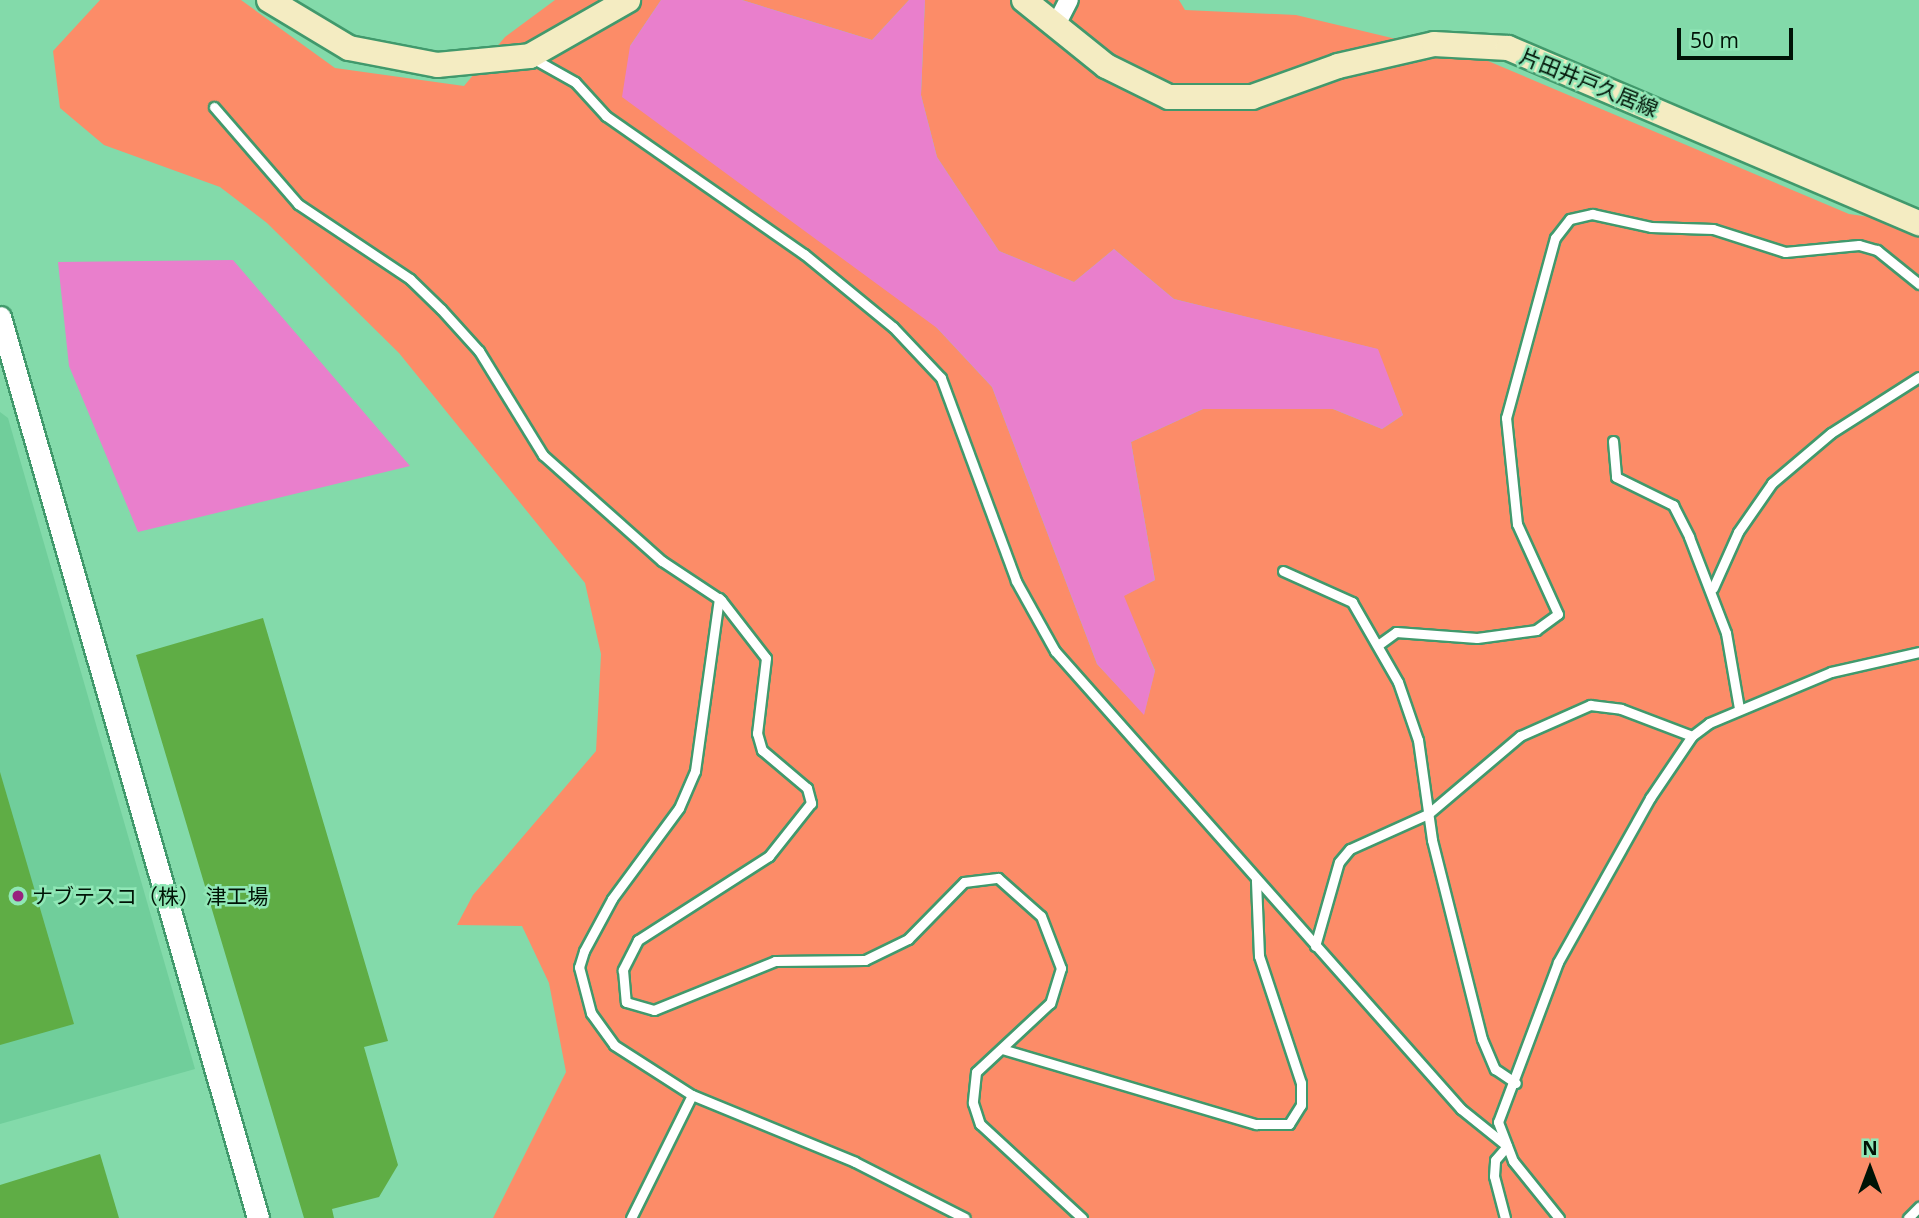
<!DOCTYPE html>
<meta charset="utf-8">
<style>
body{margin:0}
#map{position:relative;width:1919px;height:1218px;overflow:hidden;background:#83daaa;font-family:"Open Sans","Noto Sans JP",sans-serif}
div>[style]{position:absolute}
.built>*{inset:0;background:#70ce9b}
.green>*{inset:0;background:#fc8c68}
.water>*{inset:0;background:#e97fcc}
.building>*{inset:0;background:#5fad45}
.roads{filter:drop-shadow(2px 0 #41996c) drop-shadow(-2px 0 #41996c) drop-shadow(0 2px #41996c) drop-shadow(0 -2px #41996c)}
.service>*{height:9px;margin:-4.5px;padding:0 4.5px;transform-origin:4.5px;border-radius:4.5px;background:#fff}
.minor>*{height:18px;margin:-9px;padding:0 9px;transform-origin:9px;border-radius:9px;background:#fff}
.tertiary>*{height:21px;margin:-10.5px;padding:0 10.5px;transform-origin:10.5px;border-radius:10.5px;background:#fff}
.secondary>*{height:24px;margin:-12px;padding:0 12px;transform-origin:12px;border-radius:12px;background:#f4ecc2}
.dots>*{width:19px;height:19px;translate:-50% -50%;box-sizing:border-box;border:4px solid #90e7b6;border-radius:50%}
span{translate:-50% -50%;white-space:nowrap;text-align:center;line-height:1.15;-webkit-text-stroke:5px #90e7b6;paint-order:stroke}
.street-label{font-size:21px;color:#001306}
.poi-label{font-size:21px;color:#001306}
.left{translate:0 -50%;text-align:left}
.north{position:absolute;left:1835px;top:1134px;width:70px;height:70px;-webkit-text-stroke:5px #90e7b6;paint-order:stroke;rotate:0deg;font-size:19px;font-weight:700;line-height:28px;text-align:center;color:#001306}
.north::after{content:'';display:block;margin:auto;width:24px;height:32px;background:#001306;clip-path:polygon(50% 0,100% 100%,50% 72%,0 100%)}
.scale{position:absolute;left:1677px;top:28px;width:116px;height:32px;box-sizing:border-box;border:4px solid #001306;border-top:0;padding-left:9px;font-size:21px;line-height:24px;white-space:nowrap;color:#001306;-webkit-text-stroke:5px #90e7b6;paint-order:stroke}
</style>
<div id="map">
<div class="built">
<div style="clip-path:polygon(0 412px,8px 418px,195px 1069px,0 1124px)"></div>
</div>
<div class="green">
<div style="clip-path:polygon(100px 0,241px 0,335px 68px,464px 86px,505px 37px,555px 0,661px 0,630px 46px,937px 328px,992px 387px,1097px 664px,1144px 714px,1155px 670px,1123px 596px,1155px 580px,1131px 442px,1203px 409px,1333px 409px,1382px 429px,1403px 415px,1377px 349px,1174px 299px,1114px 249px,1074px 282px,999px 251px,937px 157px,921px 95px,925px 0,1179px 0,1185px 10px,1296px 15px,1488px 61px,1849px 214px,1919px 224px,1919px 1218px,493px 1218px,566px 1072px,549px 983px,522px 926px,457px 925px,473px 895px,596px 751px,601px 654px,585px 583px,399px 353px,267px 223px,220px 187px,104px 145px,60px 108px,53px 51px)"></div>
<div style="clip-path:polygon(742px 0,909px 0,872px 40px)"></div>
</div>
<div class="water">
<div style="clip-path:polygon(661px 0,742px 0,872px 40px,909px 0,925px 0,921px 95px,937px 157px,999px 251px,1074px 282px,1114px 249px,1174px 299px,1378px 349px,1403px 415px,1382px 429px,1333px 409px,1203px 409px,1131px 442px,1155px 580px,1124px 596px,1155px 671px,1144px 715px,1097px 664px,992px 387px,937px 328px,622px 97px,630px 46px)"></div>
<div style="clip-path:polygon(233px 260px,410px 466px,138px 532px,69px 366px,58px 262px)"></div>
</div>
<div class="building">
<div style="clip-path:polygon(263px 618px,388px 1041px,364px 1047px,398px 1165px,379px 1197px,332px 1209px,334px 1218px,304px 1218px,136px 655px)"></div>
<div style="clip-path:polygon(0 772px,74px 1024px,0 1045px)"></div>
<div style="clip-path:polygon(100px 1154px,119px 1218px,0 1218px,0 1185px)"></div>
</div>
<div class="roads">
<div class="service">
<div style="left:534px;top:59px;width:47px;rotate:29.3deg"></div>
<div style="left:575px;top:82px;width:46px;rotate:47.6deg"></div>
<div style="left:606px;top:116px;width:241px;rotate:34.9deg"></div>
<div style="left:804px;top:254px;width:115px;rotate:39.4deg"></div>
<div style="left:893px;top:327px;width:70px;rotate:46.7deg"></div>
<div style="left:941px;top:378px;width:216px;rotate:69.7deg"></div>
<div style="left:1016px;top:581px;width:80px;rotate:60.9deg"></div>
<div style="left:1055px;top:651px;width:612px;rotate:48.44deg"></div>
<div style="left:1461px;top:1109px;width:59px;rotate:38.8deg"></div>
<div style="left:214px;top:107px;width:128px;rotate:49.1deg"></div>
<div style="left:298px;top:204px;width:135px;rotate:33.8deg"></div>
<div style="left:410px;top:279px;width:43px;rotate:44.1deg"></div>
<div style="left:441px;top:309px;width:57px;rotate:47.9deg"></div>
<div style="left:479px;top:351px;width:122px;rotate:58.4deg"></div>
<div style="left:543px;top:455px;width:159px;rotate:41.7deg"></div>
<div style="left:662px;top:561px;width:71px;rotate:33.5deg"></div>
<div style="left:721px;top:600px;width:73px;rotate:52.2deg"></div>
<div style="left:766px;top:658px;width:76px;rotate:96.8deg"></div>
<div style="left:757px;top:733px;width:18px;rotate:74deg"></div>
<div style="left:762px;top:750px;width:59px;rotate:40.2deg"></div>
<div style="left:807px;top:788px;width:16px;rotate:75deg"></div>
<div style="left:811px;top:803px;width:68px;rotate:128.4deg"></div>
<div style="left:769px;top:856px;width:156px;rotate:147.3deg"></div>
<div style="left:638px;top:940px;width:34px;rotate:117deg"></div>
<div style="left:623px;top:970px;width:32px;rotate:85deg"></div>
<div style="left:626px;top:1002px;width:29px;rotate:16deg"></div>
<div style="left:654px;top:1010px;width:131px;rotate:-22deg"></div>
<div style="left:775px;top:961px;width:90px;rotate:-0.6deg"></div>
<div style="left:865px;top:960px;width:48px;rotate:-26deg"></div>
<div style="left:908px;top:939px;width:80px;rotate:-45.5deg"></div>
<div style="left:964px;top:882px;width:34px;rotate:-7deg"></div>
<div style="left:998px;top:878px;width:57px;rotate:41.5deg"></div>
<div style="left:1041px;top:916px;width:56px;rotate:69deg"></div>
<div style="left:1061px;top:968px;width:37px;rotate:107deg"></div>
<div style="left:1050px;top:1003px;width:101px;rotate:137deg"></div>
<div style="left:976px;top:1072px;width:31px;rotate:96deg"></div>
<div style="left:973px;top:1103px;width:22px;rotate:72deg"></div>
<div style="left:980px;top:1124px;width:139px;rotate:42.7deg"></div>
<div style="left:1613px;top:441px;width:36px;rotate:85deg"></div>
<div style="left:1616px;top:477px;width:64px;rotate:26.2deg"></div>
<div style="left:1673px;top:505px;width:36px;rotate:63deg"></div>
<div style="left:1689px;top:537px;width:103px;rotate:68.9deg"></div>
<div style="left:1726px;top:633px;width:76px;rotate:80.2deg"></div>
<div style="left:1283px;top:571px;width:76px;rotate:24.2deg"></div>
<div style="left:1352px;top:602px;width:92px;rotate:60.1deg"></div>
<div style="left:1398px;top:682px;width:61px;rotate:71deg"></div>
<div style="left:1418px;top:740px;width:101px;rotate:82deg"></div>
<div style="left:1432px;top:840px;width:205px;rotate:75.9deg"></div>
<div style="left:1482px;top:1039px;width:33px;rotate:67deg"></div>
<div style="left:1495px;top:1069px;width:25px;rotate:34deg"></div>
<div style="left:1713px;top:588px;width:61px;rotate:-65.9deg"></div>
<div style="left:1738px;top:532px;width:60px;rotate:-55.2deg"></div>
<div style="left:1772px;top:483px;width:77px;rotate:-40.3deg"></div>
<div style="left:1831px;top:433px;width:104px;rotate:-32.5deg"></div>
<div style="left:719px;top:598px;width:175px;rotate:97.9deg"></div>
<div style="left:695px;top:771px;width:40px;rotate:113.4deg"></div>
<div style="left:679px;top:808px;width:113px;rotate:126.4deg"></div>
<div style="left:612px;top:899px;width:59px;rotate:118.3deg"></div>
<div style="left:584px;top:951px;width:17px;rotate:107deg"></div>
<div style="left:579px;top:967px;width:48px;rotate:75.4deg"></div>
<div style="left:591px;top:1013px;width:39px;rotate:54deg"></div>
<div style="left:614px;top:1045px;width:93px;rotate:32.7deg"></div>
<div style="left:692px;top:1095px;width:176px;rotate:22.3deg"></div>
<div style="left:855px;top:1162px;width:123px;rotate:27deg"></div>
<div style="left:1378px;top:645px;width:22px;rotate:-36deg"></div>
<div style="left:1396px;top:632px;width:81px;rotate:4.2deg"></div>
<div style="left:1477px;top:638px;width:60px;rotate:-7.7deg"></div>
<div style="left:1536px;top:630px;width:27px;rotate:-36deg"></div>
<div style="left:1558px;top:614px;width:99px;rotate:-114.5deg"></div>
<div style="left:1517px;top:524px;width:107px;rotate:-95.9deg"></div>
<div style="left:1506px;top:418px;width:187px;rotate:-74.8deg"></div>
<div style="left:1555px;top:238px;width:24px;rotate:-52deg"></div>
<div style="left:1570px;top:219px;width:23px;rotate:-13deg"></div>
<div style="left:1592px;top:214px;width:60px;rotate:12.4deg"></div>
<div style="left:1651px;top:227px;width:62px;rotate:1.8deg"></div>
<div style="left:1713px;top:229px;width:76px;rotate:17.7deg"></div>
<div style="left:1785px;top:252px;width:74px;rotate:-5.4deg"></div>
<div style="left:1859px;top:245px;width:19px;rotate:16deg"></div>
<div style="left:1877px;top:250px;width:54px;rotate:39deg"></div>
<div style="left:1315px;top:946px;width:87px;rotate:-74.1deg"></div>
<div style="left:1339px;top:862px;width:17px;rotate:-50deg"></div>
<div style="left:1350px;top:849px;width:85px;rotate:-24.2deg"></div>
<div style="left:1428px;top:814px;width:121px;rotate:-40.3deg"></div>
<div style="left:1520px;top:736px;width:77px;rotate:-23.9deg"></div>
<div style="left:1590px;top:705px;width:31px;rotate:7deg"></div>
<div style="left:1621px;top:709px;width:76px;rotate:20.8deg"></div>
<div style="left:1002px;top:1049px;width:265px;rotate:16.5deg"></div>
<div style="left:1256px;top:1124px;width:33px"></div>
<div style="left:1289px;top:1124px;width:22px;rotate:-58deg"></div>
<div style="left:1301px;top:1105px;width:22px;rotate:-90deg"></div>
<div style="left:1301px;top:1083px;width:134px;rotate:-108.3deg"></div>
<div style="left:1259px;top:956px;width:76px;rotate:-92.3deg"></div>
<div style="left:631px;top:1218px;width:137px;rotate:-63.6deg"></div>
<div style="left:1505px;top:1218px;width:43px;rotate:-104.7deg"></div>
<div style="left:1494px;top:1176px;width:16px;rotate:-86deg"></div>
<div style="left:1495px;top:1160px;width:18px;rotate:-49deg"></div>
<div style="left:1559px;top:1218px;width:73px;rotate:-128.9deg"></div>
<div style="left:1513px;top:1161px;width:42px;rotate:-111deg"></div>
<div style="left:1498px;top:1122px;width:171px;rotate:-69.4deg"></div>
<div style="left:1558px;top:962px;width:188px;rotate:-60.7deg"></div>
<div style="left:1650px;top:798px;width:75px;rotate:-55.9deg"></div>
<div style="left:1692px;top:736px;width:21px;rotate:-37deg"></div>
<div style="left:1709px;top:723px;width:132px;rotate:-22.7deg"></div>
<div style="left:1831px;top:672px;width:90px;rotate:-12.8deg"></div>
<div style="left:1908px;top:1218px;width:16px;rotate:-45deg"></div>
</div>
<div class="minor">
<div style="left:1056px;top:25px;width:28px;rotate:-63deg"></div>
</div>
<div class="tertiary">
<div style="left:0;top:317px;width:937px;rotate:74.02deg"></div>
</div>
<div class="secondary">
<div style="left:269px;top:0;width:93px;rotate:31deg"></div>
<div style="left:349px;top:48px;width:90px;rotate:10.9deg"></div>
<div style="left:437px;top:65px;width:93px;rotate:-5.5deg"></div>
<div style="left:530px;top:56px;width:113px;rotate:-29.7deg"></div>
<div style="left:1024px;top:0;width:105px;rotate:38.8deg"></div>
<div style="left:1106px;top:66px;width:70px;rotate:26.2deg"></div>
<div style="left:1169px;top:97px;width:83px"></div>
<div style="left:1252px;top:97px;width:91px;rotate:-19.8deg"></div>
<div style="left:1338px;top:66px;width:98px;rotate:-12.9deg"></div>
<div style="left:1434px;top:44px;width:74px;rotate:3.1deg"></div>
<div style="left:1508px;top:48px;width:447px;rotate:23.1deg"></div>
</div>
</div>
<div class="dots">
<div style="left:18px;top:896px;background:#98227e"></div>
</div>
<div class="street-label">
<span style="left:1589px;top:82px;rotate:22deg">片田井戸久居線</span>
</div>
<div class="poi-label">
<span class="left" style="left:32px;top:896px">ナブテスコ（株） 津工場</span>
</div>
<div class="north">N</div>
<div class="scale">50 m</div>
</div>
